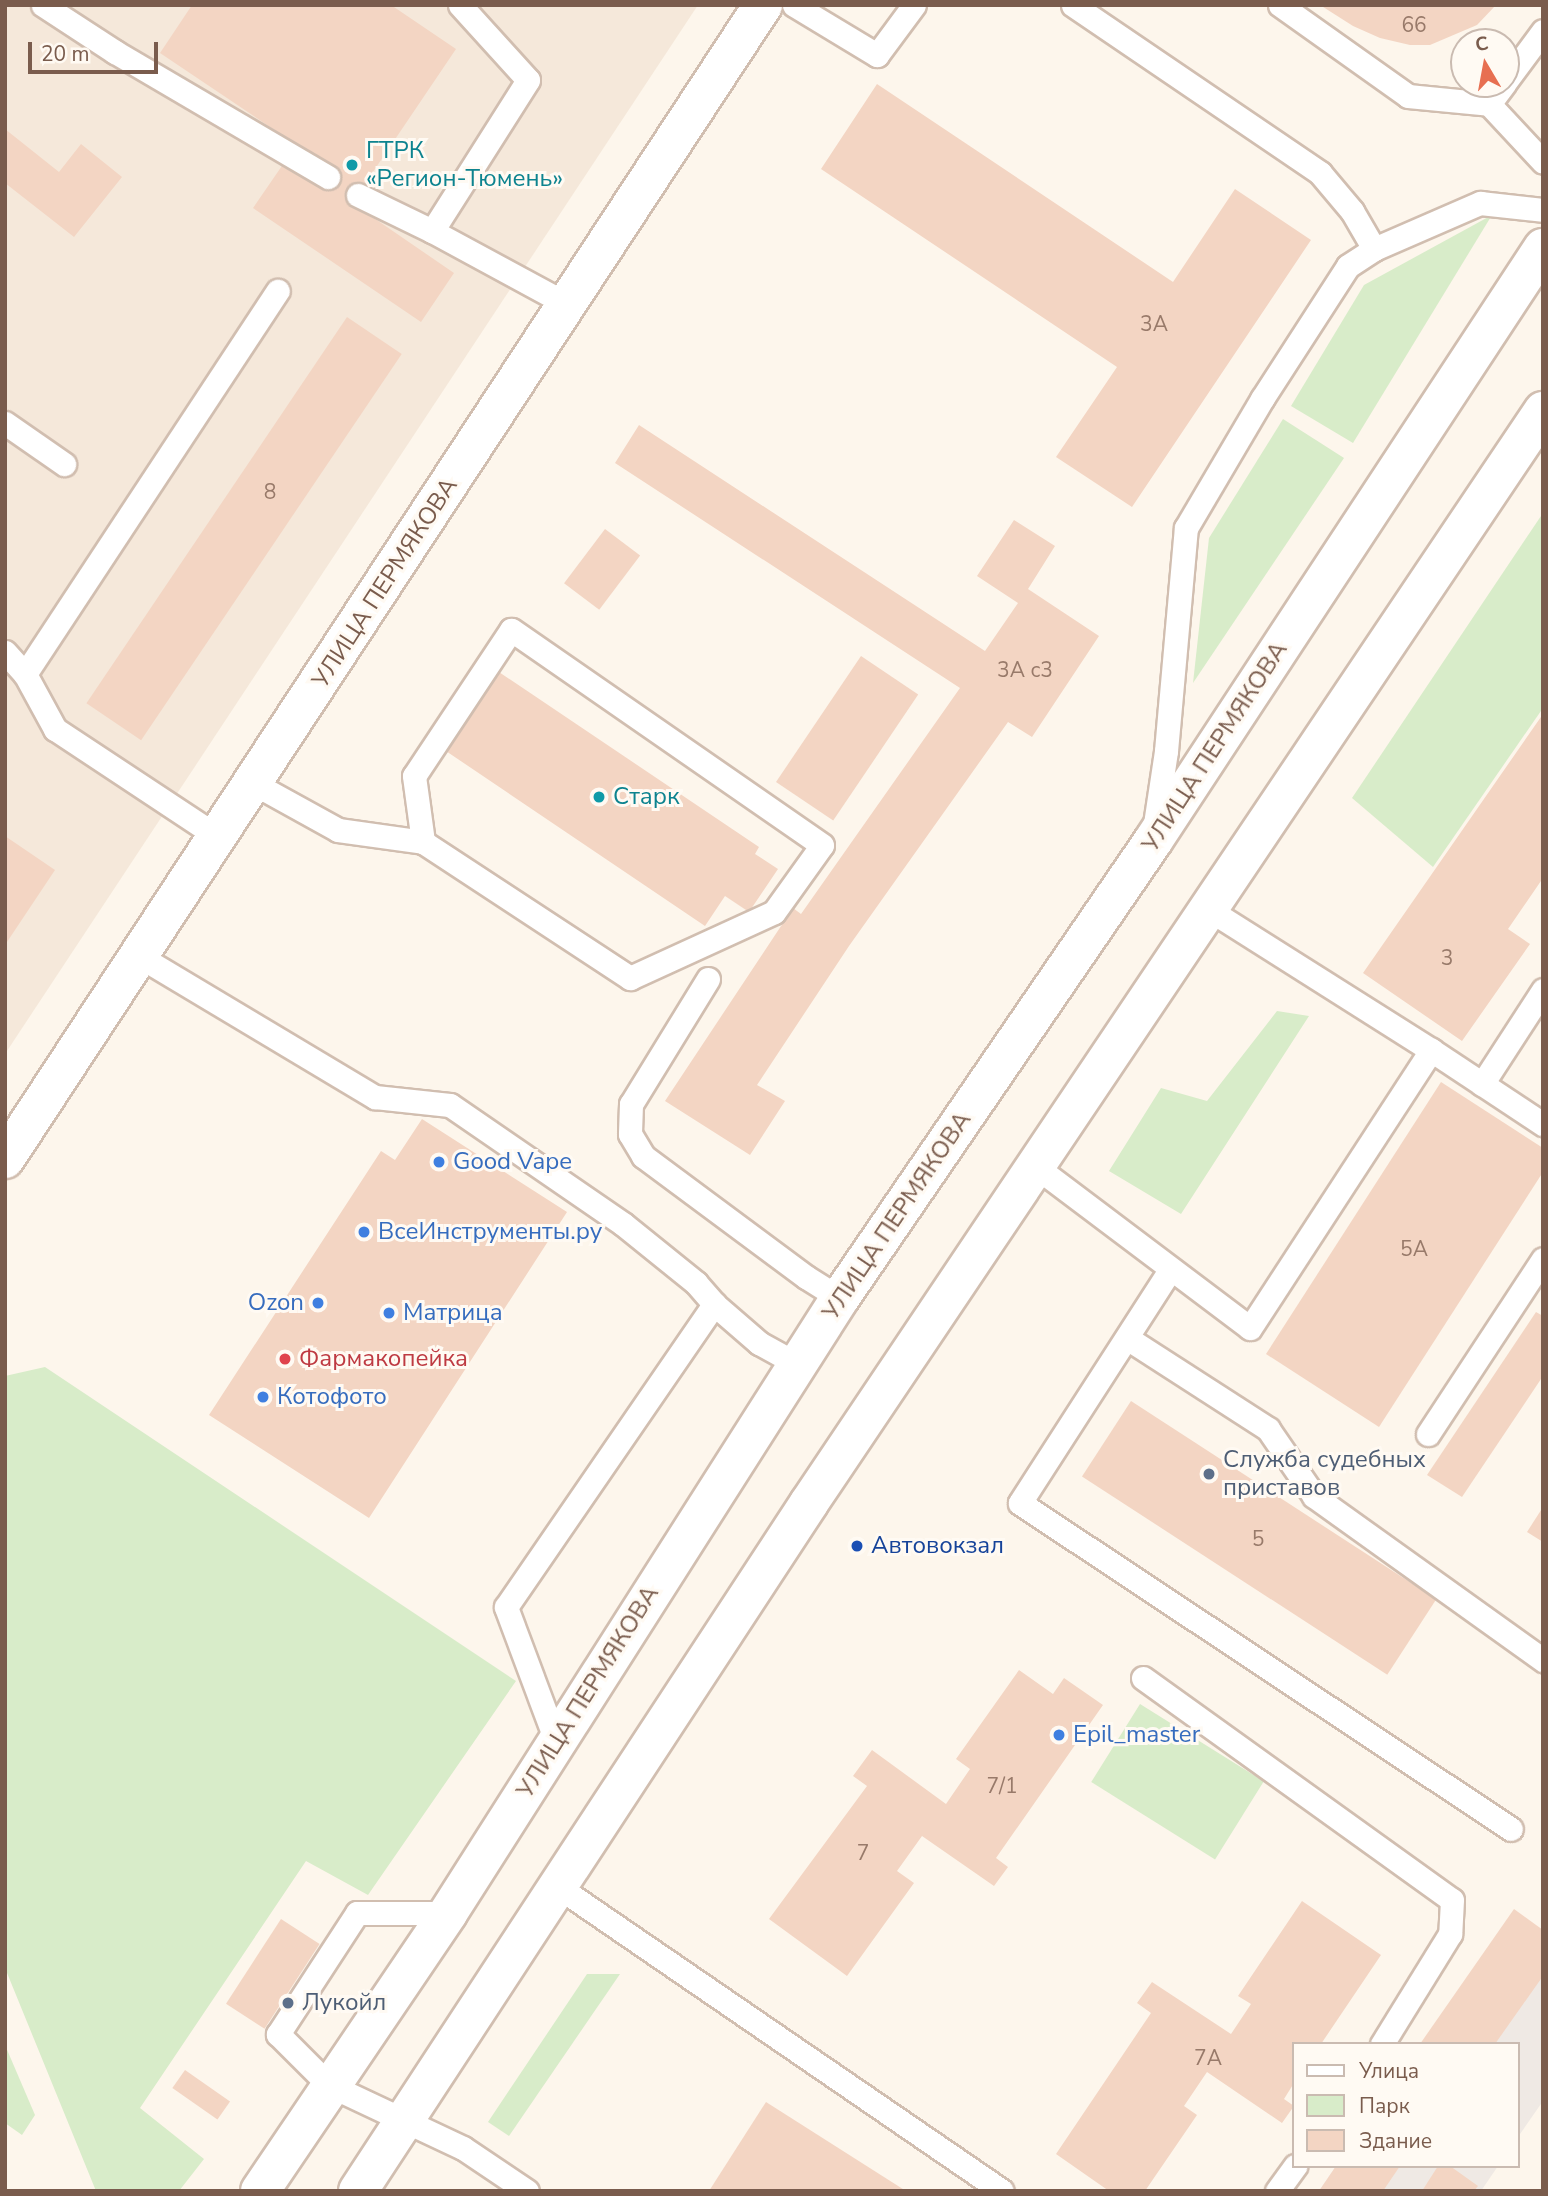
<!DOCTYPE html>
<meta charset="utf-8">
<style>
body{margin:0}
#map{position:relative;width:1548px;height:2196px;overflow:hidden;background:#fdf6ec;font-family:"Nunito Sans",sans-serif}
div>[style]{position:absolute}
.residential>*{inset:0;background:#f5e8da}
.industrial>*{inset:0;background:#efe9e4}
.green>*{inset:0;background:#d8ecc9;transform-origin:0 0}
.building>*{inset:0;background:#f3d5c3;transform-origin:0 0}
.roads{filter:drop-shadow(2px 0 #d1beb0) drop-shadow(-2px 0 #d1beb0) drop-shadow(0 2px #d1beb0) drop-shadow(0 -2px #d1beb0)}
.lane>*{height:23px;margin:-11.5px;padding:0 11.5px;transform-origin:11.5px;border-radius:11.5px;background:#fff}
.secondary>*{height:38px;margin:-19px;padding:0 19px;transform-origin:19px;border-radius:19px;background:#fff}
.dots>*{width:19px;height:19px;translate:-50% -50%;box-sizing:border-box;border:4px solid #fffaf3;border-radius:50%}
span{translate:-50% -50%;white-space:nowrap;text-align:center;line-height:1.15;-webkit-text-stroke:6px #fffaf3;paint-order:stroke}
.number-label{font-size:21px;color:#987a6a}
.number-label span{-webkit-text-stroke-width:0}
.culture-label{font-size:24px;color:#0d838f}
.left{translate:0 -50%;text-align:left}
.street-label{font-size:24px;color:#7a5c4d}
.shop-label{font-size:24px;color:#366cbe}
.right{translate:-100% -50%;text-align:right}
.health-label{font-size:24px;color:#be3a42}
.service-label{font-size:24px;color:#4e5e75}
.transit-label{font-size:24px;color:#164399}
.frame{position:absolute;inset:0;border:7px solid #7a5c4d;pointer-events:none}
.legend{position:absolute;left:1292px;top:2042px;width:228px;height:126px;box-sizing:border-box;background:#fffaf3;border:2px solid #cabbb1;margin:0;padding:9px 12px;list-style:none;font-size:21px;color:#7a5c4d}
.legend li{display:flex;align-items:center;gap:14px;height:35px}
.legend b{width:35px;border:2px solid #cabbb1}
.north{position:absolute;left:1450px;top:28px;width:70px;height:70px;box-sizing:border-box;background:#fffaf3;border:2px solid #cabbb1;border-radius:50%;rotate:350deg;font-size:19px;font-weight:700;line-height:28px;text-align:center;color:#7a5c4d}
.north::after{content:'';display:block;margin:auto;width:24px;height:32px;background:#e76f51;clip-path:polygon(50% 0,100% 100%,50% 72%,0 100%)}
.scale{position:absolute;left:28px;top:42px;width:130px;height:32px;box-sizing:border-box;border:4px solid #7a5c4d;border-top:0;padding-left:9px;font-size:21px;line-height:24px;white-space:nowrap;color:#7a5c4d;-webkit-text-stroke:5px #fffaf3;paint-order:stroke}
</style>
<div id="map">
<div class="residential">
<div style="clip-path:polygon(5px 5px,698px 5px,5px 1054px)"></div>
</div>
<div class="industrial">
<div style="clip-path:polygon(1543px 1930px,1543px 2101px,1518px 2137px,1518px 2044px,1421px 2044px)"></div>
<div style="clip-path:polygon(1336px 2166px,1498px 2166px,1481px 2191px,1319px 2191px)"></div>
</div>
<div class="green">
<div style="clip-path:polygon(1492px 215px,1353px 443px,1291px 406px,1364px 285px)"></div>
<div style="clip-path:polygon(1283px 419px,1344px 458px,1193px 683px,1209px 538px)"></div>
<div style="clip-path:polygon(1543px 513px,1543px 708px,1433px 867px,1352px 798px)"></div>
<div style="clip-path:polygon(1277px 1011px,1309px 1016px,1181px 1214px,1109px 1171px,1161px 1088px,1207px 1101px)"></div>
<div style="clip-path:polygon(45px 1367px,516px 1681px,368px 1895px,306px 1861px,140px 2108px,204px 2159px,179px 2191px,96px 2191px,5px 1968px,5px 1376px)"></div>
<div style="left:1140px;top:1704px;width:146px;height:92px;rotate:32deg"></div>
<div style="clip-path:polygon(587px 1974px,620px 1974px,509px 2136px,488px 2122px)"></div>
<div style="clip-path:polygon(5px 2045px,35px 2115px,22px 2135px,5px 2123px)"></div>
</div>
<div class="building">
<div style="clip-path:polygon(192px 5px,391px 5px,456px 49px,352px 203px,454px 273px,421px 322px,253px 208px,286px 160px,334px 170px,160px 53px)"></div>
<div style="clip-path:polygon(1320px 5px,1496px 5px,1477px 25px,1430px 45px,1410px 45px,1380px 38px,1353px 26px)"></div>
<div style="clip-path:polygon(877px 84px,1173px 282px,1235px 189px,1311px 240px,1132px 507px,1056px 457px,1117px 367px,821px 169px)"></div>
<div style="clip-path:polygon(5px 129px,59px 172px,81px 144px,122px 177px,74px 237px,5px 183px)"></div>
<div style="left:347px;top:317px;width:66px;height:466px;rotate:34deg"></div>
<div style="clip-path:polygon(639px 425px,985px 651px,1018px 603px,977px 576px,1014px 520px,1055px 546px,1028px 589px,1099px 636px,1032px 737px,1008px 722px,849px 946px,757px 1085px,785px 1101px,750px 1155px,665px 1101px,793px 908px,801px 914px,960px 688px,615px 463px)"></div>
<div style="left:605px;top:529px;width:44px;height:68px;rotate:37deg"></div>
<div style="left:861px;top:656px;width:69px;height:152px;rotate:34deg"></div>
<div style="clip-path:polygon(493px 668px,759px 847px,755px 854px,778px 869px,749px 912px,725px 896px,705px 926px,440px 747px)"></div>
<div style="clip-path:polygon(1543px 714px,1543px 878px,1508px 929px,1530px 944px,1462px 1041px,1363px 973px)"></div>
<div style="clip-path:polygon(5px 836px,55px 870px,5px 945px)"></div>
<div style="clip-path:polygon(1441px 1082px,1543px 1148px,1543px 1172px,1379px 1427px,1266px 1354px)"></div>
<div style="clip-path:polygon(422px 1119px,567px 1212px,369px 1518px,209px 1415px,381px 1151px,395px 1160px)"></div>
<div style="clip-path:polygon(1536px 1312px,1543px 1316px,1543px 1376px,1462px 1497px,1427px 1475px)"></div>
<div style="left:1131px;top:1401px;width:364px;height:90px;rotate:33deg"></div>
<div style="clip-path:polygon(1543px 1507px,1543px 1542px,1527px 1532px)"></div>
<div style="clip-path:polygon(1019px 1670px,1053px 1694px,1064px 1678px,1103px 1705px,996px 1858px,1008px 1867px,994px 1886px,922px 1836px,897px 1871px,914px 1883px,847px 1976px,769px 1919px,867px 1786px,853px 1776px,872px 1750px,946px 1804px,970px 1769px,956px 1759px)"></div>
<div style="clip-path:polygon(1302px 1901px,1381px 1955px,1321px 2044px,1294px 2044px,1294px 2083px,1284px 2099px,1294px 2106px,1282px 2123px,1207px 2072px,1184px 2106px,1197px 2115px,1145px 2191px,1109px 2191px,1056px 2154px,1151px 2013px,1137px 2003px,1152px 1982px,1231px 2034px,1251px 2004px,1238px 1996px)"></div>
<div style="clip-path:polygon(1514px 1909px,1543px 1930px,1543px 1976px,1495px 2044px,1420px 2044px)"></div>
<div style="left:281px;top:1919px;width:46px;height:101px;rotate:33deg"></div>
<div style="left:185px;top:2070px;width:55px;height:22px;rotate:35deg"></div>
<div style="clip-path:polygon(766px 2102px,906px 2191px,709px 2191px)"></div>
<div style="clip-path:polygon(1336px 2166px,1400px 2166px,1383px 2191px,1319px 2191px)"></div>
<div style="clip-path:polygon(1438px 2166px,1450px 2166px,1478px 2186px,1474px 2191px,1422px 2191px)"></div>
</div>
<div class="roads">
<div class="lane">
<div style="left:43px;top:5px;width:86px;rotate:33.1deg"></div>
<div style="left:115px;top:52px;width:247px;rotate:30.4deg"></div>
<div style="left:460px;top:5px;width:101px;rotate:47.8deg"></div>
<div style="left:528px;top:80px;width:179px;rotate:122.4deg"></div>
<div style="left:432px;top:231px;width:153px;rotate:28.4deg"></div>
<div style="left:794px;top:5px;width:97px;rotate:31.1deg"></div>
<div style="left:877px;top:55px;width:62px;rotate:-53.5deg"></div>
<div style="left:1073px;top:5px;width:299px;rotate:34.2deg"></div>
<div style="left:1320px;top:173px;width:50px;rotate:49.9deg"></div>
<div style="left:1352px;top:211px;width:44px;rotate:59.9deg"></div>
<div style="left:1374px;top:249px;width:116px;rotate:-23.5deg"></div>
<div style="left:1480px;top:203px;width:63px;rotate:6.3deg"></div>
<div style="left:1280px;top:5px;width:157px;rotate:35.4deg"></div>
<div style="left:1408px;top:96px;width:81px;rotate:5.6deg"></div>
<div style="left:1506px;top:81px;width:62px;rotate:-53.5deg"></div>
<div style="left:1504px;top:84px;width:25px;rotate:127deg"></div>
<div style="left:1489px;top:104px;width:79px;rotate:47deg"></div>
<div style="left:358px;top:195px;width:82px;rotate:25.9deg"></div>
<div style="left:5px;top:423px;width:72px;rotate:34.8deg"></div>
<div style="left:5px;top:652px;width:30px;rotate:48deg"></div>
<div style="left:25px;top:674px;width:63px;rotate:61.4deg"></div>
<div style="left:55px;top:729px;width:196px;rotate:33.5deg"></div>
<div style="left:25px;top:674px;width:459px;rotate:-56.6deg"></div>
<div style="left:253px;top:783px;width:97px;rotate:28.9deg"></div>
<div style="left:338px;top:830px;width:86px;rotate:8deg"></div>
<div style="left:423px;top:842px;width:248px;rotate:33.3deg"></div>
<div style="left:630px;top:978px;width:158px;rotate:-24.6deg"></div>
<div style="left:774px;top:912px;width:82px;rotate:-54.4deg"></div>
<div style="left:822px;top:845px;width:378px;rotate:-145.3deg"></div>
<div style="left:511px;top:630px;width:175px;rotate:123.6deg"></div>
<div style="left:414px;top:776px;width:67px;rotate:82.2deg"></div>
<div style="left:1155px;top:824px;width:74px;rotate:-81.4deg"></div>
<div style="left:1166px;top:751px;width:224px;rotate:-84.9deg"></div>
<div style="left:1186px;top:528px;width:150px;rotate:-59.5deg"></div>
<div style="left:1262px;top:399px;width:158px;rotate:-57.1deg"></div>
<div style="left:1348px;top:266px;width:31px;rotate:-33deg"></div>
<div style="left:1208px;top:909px;width:264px;rotate:32.3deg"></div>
<div style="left:139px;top:956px;width:275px;rotate:30.9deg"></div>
<div style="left:375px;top:1097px;width:75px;rotate:6.1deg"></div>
<div style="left:450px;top:1105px;width:210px;rotate:34.5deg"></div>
<div style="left:623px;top:1224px;width:94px;rotate:38.9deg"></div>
<div style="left:696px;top:1283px;width:28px;rotate:49deg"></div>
<div style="left:708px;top:979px;width:147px;rotate:121.6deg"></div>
<div style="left:631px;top:1104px;width:30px;rotate:92deg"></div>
<div style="left:630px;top:1134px;width:26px;rotate:59deg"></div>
<div style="left:643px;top:1156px;width:203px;rotate:36.6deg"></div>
<div style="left:806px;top:1277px;width:40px;rotate:32deg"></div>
<div style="left:1482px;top:1084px;width:112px;rotate:-57deg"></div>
<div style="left:1035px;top:1166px;width:269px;rotate:37deg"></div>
<div style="left:1250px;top:1328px;width:332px;rotate:-56.9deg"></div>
<div style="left:1431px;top:1050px;width:134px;rotate:33.5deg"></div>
<div style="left:1170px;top:1270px;width:277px;rotate:122.8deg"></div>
<div style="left:1020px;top:1503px;width:589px;rotate:33.58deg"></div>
<div style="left:1127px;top:1338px;width:168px;rotate:32.8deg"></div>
<div style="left:1268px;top:1429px;width:81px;rotate:55.5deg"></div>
<div style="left:1314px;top:1496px;width:282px;rotate:35.6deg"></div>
<div style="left:1428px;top:1434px;width:209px;rotate:-56.7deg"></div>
<div style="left:1143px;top:1678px;width:380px;rotate:35.7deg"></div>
<div style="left:1452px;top:1900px;width:34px;rotate:93deg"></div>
<div style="left:1450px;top:1934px;width:129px;rotate:121.7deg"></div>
<div style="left:556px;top:1741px;width:143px;rotate:-110.5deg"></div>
<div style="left:506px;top:1607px;width:368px;rotate:-55.5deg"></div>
<div style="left:714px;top:1304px;width:60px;rotate:40.9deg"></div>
<div style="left:759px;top:1343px;width:43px;rotate:28.9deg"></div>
<div style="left:557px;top:1886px;width:539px;rotate:34.43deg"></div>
<div style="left:448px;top:1913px;width:91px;rotate:180deg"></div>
<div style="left:357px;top:1913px;width:145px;rotate:123.1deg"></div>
<div style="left:278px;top:2034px;width:72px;rotate:45deg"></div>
<div style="left:329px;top:2085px;width:148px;rotate:25.2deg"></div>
<div style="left:463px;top:2148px;width:77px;rotate:33.9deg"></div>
<div style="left:1277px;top:2191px;width:31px;rotate:-54deg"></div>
</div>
<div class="secondary">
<div style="left:5px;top:1159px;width:1381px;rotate:-56.7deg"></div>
<div style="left:260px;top:2191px;width:336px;rotate:-55.9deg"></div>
<div style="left:448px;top:1913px;width:729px;rotate:-57.49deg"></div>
<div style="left:840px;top:1298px;width:554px;rotate:-55.59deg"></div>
<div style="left:1153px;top:841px;width:710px;rotate:-56.67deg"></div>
<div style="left:358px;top:2191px;width:823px;rotate:-56.75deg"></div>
<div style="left:809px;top:1503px;width:1316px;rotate:-56.09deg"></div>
</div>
</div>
<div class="dots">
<div style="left:352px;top:165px;background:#0f9aa8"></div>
<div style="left:599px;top:797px;background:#0f9aa8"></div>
<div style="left:439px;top:1162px;background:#3f7fe0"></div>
<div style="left:364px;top:1232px;background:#3f7fe0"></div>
<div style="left:318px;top:1303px;background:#3f7fe0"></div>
<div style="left:389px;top:1313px;background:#3f7fe0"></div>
<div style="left:285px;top:1359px;background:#e0444e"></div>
<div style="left:263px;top:1397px;background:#3f7fe0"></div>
<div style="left:1209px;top:1474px;background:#5c6f8a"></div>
<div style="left:857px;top:1546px;background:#1a4fb4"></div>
<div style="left:1059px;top:1735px;background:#3f7fe0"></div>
<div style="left:288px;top:2003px;background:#5c6f8a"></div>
</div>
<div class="number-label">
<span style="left:1414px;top:25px">66</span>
<span style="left:1154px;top:324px">3А</span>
<span style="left:270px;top:492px">8</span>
<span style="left:1025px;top:670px">3А с3</span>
<span style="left:1447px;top:958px">3</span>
<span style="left:1414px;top:1249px">5А</span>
<span style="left:1258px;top:1539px">5</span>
<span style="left:1002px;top:1786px">7/1</span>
<span style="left:863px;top:1853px">7</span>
<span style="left:1208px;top:2058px">7А</span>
</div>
<div class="culture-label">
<span class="left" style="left:366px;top:165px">ГТРК<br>«Регион-Тюмень»</span>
<span class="left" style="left:613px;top:797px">Старк</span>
</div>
<div class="street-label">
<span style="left:385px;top:583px;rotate:-57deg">УЛИЦА ПЕРМЯКОВА</span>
<span style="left:1215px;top:747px;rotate:-57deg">УЛИЦА ПЕРМЯКОВА</span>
<span style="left:897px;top:1216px;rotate:-56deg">УЛИЦА ПЕРМЯКОВА</span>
<span style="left:588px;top:1692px;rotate:-58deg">УЛИЦА ПЕРМЯКОВА</span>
</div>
<div class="shop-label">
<span class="left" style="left:453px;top:1162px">Good Vape</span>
<span class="left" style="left:378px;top:1232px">ВсеИнструменты.ру</span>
<span class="right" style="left:304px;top:1303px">Ozon</span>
<span class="left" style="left:403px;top:1313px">Матрица</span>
<span class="left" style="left:277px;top:1397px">Котофото</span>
<span class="left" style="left:1073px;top:1735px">Epil_master</span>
</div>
<div class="health-label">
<span class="left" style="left:299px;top:1359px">Фармакопейка</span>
</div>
<div class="service-label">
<span class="left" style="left:1223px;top:1474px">Служба судебных<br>приставов</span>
<span class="left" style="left:302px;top:2003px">Лукойл</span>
</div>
<div class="transit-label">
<span class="left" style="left:871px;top:1546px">Автовокзал</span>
</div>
<div class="frame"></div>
<ul class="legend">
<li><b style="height:9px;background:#fff"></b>Улица</li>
<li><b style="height:19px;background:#d8ecc9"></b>Парк</li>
<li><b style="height:19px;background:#f3d5c3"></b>Здание</li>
</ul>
<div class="north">С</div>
<div class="scale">20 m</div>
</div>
